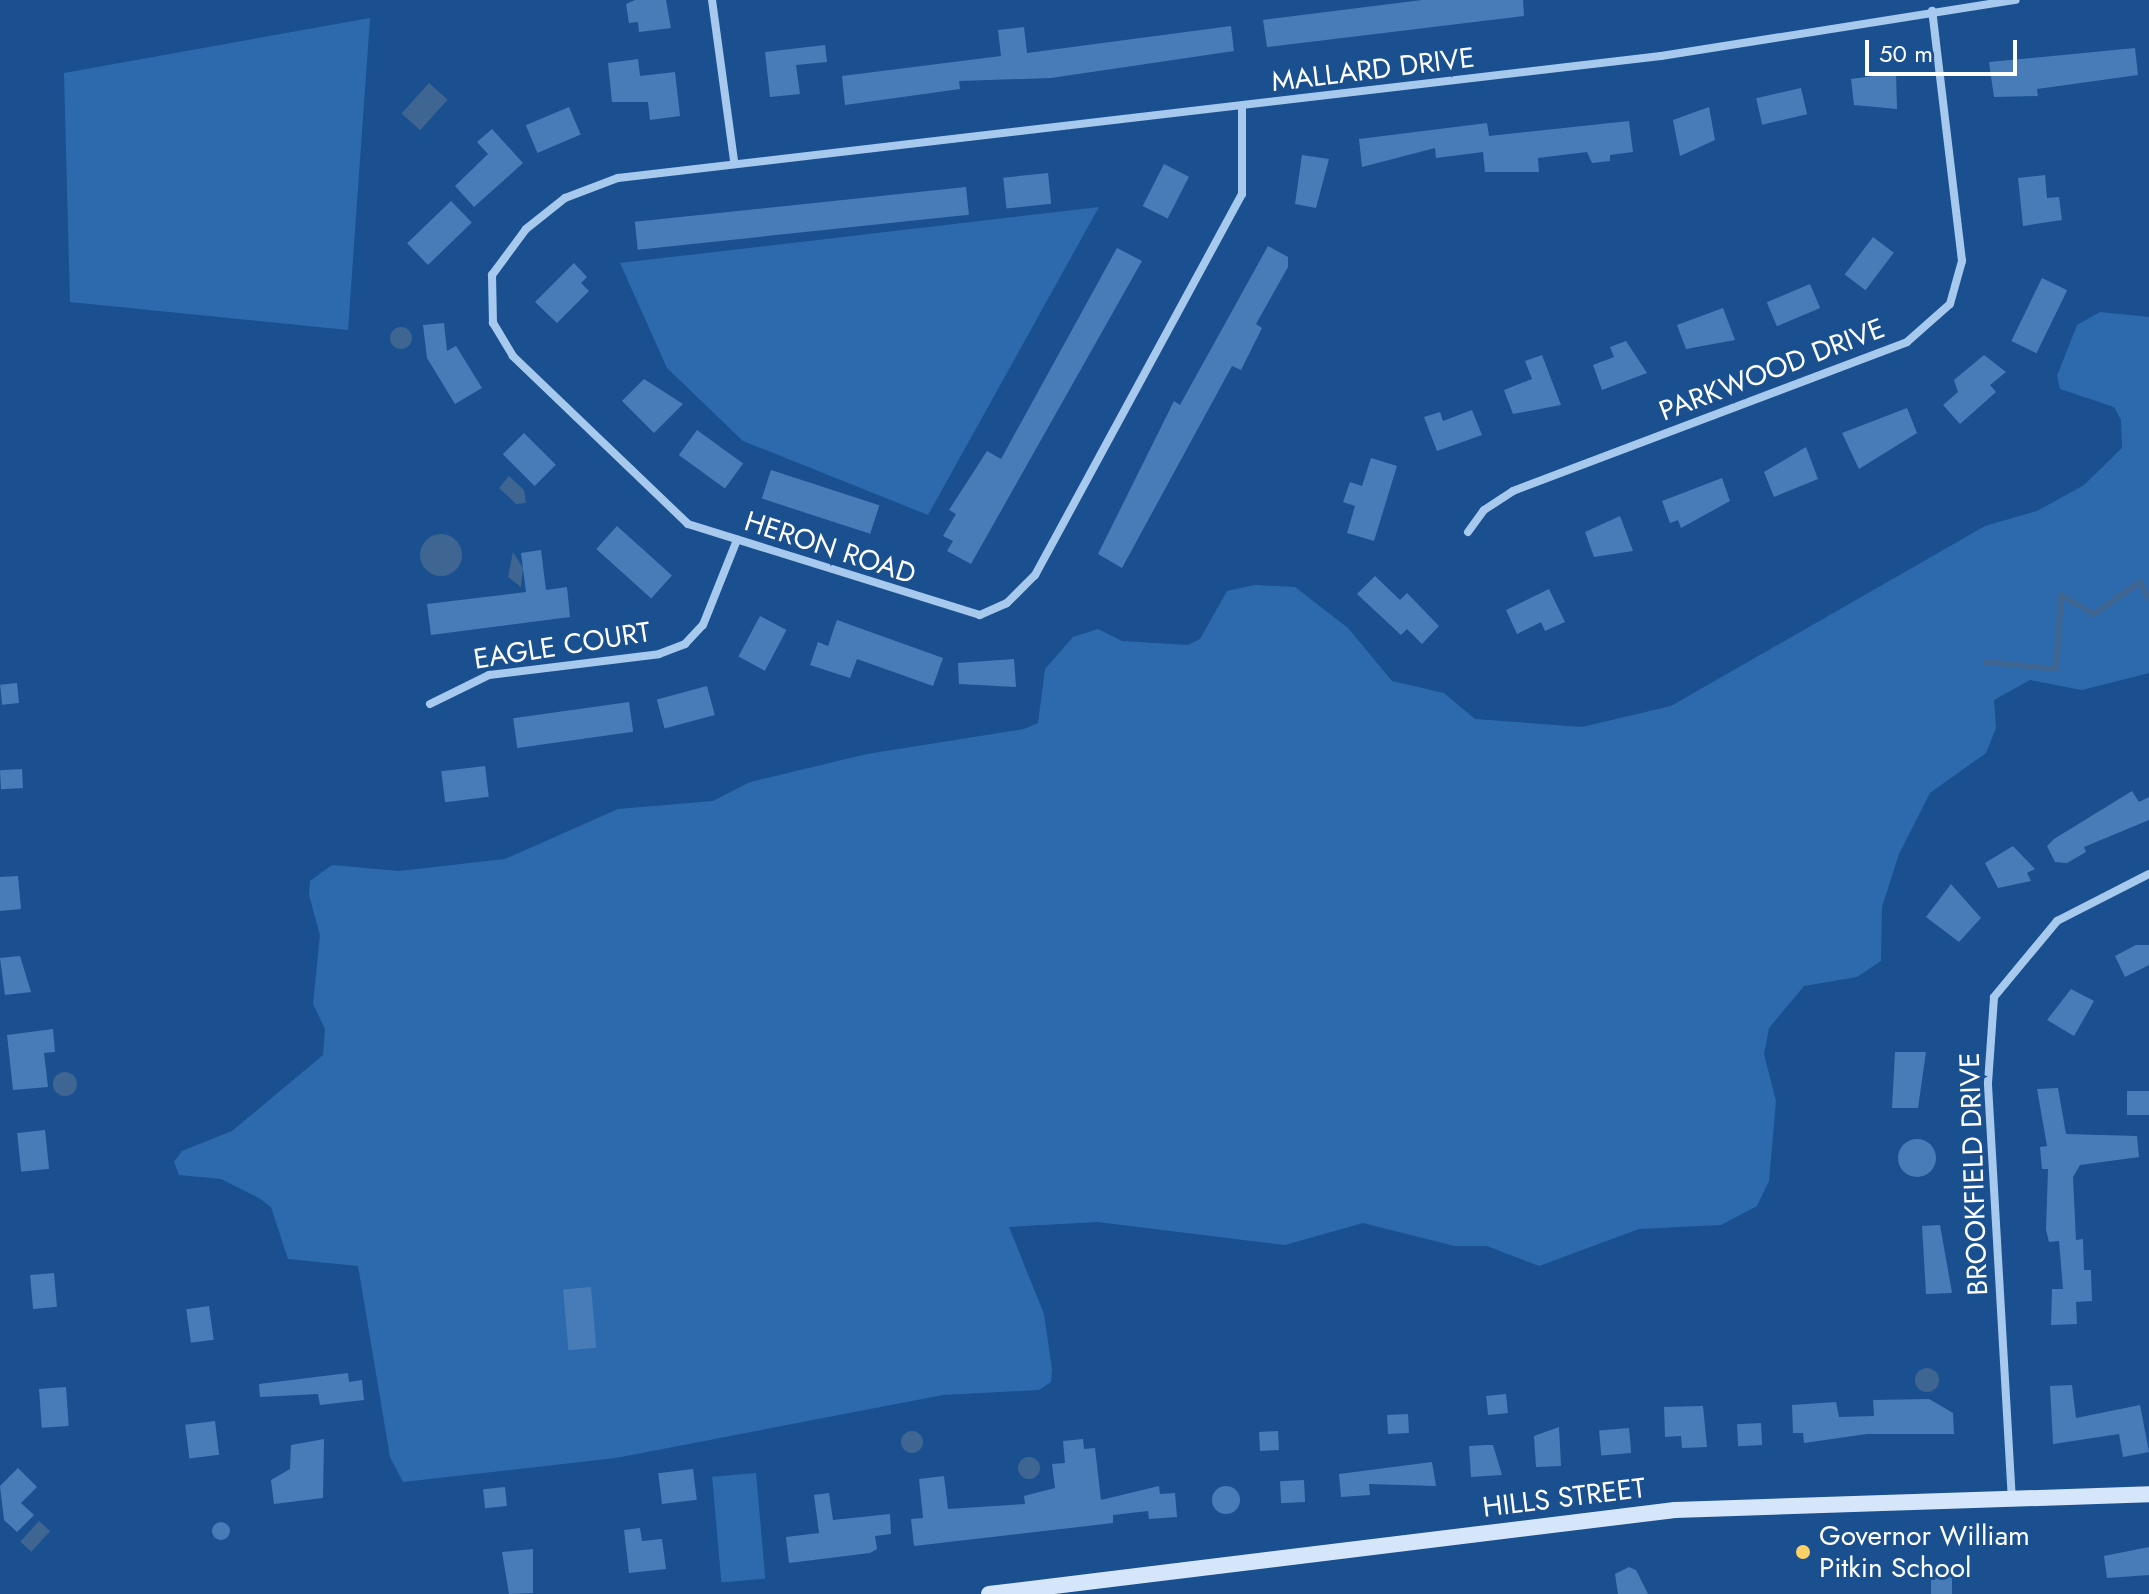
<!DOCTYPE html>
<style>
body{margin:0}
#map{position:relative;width:2149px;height:1594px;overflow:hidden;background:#1a508f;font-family:Jost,sans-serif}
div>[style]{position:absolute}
.green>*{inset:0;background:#2d6aad;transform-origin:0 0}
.water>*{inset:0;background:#3f6593;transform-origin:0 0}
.round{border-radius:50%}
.stream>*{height:6px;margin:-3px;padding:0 3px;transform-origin:3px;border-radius:3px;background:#3f6593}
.building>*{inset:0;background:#477cb8;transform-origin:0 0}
.street>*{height:8px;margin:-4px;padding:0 4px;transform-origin:4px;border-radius:4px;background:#a8c9ee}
.secondary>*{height:16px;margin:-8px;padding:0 8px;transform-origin:8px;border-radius:8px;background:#d6e6fa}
.dots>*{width:22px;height:22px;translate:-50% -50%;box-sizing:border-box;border:4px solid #1a508f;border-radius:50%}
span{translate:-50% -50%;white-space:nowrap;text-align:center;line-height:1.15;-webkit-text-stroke:6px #1a508f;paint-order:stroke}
.street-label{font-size:28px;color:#fff}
.poi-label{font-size:28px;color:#fff}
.left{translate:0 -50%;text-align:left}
.scale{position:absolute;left:1865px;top:40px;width:152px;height:36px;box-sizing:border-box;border:4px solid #fff;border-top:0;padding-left:10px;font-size:24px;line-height:28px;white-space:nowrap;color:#fff;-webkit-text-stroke:6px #1a508f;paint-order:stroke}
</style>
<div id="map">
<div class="green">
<div style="clip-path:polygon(370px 18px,348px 330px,70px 302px,64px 73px)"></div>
<div style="clip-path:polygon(1099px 207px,928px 515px,743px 441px,667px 368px,620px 263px)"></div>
<div style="clip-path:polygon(2100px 312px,2149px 317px,2149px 673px,2082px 690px,2030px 680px,1994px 700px,1996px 728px,1986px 753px,1930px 793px,1899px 854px,1882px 907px,1881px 961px,1857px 977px,1804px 986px,1769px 1028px,1764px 1054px,1776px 1101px,1769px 1181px,1757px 1206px,1721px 1225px,1639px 1229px,1539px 1266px,1487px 1246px,1455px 1246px,1363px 1223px,1285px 1245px,1097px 1222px,1009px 1227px,1044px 1314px,1052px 1369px,1051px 1382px,1039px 1390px,943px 1395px,616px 1458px,403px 1482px,390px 1457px,358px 1266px,288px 1259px,271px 1207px,259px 1198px,221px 1179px,179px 1175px,174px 1162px,182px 1151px,232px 1131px,323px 1055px,325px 1029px,313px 1004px,320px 935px,309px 895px,310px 881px,332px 865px,399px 871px,505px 859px,618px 809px,713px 801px,750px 782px,867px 754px,1024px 729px,1038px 723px,1045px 669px,1073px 637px,1098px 629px,1122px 641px,1188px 645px,1200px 639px,1227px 591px,1254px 585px,1295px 587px,1348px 628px,1392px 681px,1444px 693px,1475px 719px,1582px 727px,1671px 706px,1985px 526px,2037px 511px,2084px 485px,2122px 448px,2121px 420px,2114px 407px,2060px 389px,2057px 376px,2077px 325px)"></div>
<div style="left:756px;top:1473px;width:106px;height:44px;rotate:85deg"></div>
</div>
<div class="water">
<div style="left:429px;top:83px;width:25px;height:41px;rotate:42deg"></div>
<div class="round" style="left:390px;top:327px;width:22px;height:22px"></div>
<div style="clip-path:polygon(509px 476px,524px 490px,526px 503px,516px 504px,499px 488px)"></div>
<div class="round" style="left:420px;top:534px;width:42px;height:42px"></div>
<div style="clip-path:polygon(513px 552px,523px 568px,521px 587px,508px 577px)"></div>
<div class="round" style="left:53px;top:1072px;width:24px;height:24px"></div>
<div class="round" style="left:1915px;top:1368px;width:24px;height:24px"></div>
<div class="round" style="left:901px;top:1431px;width:22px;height:22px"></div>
<div class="round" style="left:1018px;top:1457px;width:22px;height:22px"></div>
<div style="left:39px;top:1521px;width:15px;height:28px;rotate:42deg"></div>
</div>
<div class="stream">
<div style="left:1986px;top:662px;width:70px;rotate:5.7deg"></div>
<div style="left:2056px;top:669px;width:74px;rotate:-86.1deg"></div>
<div style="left:2061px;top:595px;width:38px;rotate:30deg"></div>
<div style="left:2094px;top:614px;width:56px;rotate:-34.8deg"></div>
<div style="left:2140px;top:582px;width:19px;rotate:62deg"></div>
</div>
<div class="building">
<div style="clip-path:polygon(635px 0,666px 0,671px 28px,639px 32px,638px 22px,629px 23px,626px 4px)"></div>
<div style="clip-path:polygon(1422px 0,1523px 0,1524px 16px,1267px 47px,1263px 20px)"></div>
<div style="clip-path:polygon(1231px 26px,1234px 51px,1051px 78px,959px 81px,960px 89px,845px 105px,842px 76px,1001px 56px,998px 30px,1024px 27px,1027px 53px)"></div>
<div style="clip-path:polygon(825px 45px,827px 62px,796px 65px,800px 94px,770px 97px,765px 52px)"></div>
<div style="clip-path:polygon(2135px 48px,2138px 75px,2037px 89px,2038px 96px,1994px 97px,1989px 62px)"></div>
<div style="clip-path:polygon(638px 59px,640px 76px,675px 72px,680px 116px,650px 120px,648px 102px,612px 102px,608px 63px)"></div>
<div style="clip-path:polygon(1896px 73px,1897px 109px,1854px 105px,1851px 79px)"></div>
<div style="left:1801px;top:88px;width:27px;height:46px;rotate:77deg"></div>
<div style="left:569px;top:107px;width:30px;height:47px;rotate:67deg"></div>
<div style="clip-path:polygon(1709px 107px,1715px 140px,1680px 156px,1673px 120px)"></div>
<div style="clip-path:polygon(1629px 121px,1633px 152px,1610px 155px,1610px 161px,1592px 163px,1587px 152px,1538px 158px,1539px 172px,1485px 172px,1483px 152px,1436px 158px,1435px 148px,1362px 167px,1359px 139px,1487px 123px,1489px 136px)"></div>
<div style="clip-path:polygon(492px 129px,523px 163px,474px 207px,455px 186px,488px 154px,477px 142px)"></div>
<div style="clip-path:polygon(1302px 155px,1329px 159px,1316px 208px,1295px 204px)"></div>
<div style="left:1164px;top:164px;width:28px;height:47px;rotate:27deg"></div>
<div style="left:1048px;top:173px;width:31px;height:45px;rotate:84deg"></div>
<div style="clip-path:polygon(2045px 175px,2047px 198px,2059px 197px,2062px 220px,2023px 226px,2018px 178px)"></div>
<div style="left:966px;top:187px;width:28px;height:333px;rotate:84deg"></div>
<div style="left:451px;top:201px;width:30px;height:61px;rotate:46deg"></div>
<div style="left:1873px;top:237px;width:26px;height:47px;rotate:37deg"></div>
<div style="clip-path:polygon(1268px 246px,1288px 257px,1288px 267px,1256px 324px,1262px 328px,1241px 370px,1232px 366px,1122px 568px,1098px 554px,1174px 401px,1180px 405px)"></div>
<div style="clip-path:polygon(1117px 248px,1142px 261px,971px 564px,947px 551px,953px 541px,943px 536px,956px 514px,949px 510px,987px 451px,1001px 459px)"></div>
<div style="clip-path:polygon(574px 263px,587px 277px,581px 283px,589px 291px,557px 323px,535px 302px)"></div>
<div style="left:2042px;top:278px;width:28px;height:70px;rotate:26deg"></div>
<div style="left:1810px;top:284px;width:26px;height:47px;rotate:67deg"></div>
<div style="clip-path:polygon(1723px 308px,1735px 340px,1686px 349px,1677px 325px)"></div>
<div style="clip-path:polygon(444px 323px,447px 351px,456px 346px,482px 388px,455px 404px,427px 358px,423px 325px)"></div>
<div style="clip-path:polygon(1626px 341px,1647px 373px,1602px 390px,1593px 365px,1614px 357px,1610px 347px)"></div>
<div style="clip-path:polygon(1542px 355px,1561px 405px,1513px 414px,1504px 390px,1532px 379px,1525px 361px)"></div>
<div style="clip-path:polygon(1984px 355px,2006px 372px,1990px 385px,1996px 392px,1960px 424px,1943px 405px,1958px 392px,1954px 380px)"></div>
<div style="clip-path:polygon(644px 379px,683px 404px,654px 433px,622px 401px)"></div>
<div style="clip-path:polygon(1907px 408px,1917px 433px,1859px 469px,1842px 433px)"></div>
<div style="clip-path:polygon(1472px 410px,1482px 435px,1437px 451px,1424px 417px,1440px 412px,1443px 421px)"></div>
<div style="left:697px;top:430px;width:57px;height:31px;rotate:36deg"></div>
<div style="left:524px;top:433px;width:45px;height:30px;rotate:45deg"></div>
<div style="clip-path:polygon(1806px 447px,1818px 479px,1774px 497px,1764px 472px)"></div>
<div style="clip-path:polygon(1371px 458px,1397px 466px,1374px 541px,1347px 533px,1355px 506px,1343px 502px,1350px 482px,1362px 486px)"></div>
<div style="left:771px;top:470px;width:114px;height:30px;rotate:18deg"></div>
<div style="clip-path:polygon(1722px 478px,1730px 501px,1681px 528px,1678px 520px,1670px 523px,1662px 501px)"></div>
<div style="clip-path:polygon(1620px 516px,1633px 551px,1594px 557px,1585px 532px)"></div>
<div style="left:617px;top:526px;width:74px;height:31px;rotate:42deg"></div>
<div style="clip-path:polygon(541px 550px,546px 590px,567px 587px,570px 617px,431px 635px,427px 604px,526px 592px,521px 553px)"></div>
<div style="clip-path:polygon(1375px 576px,1400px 600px,1407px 593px,1439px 626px,1422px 644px,1407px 629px,1401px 635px,1357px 594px)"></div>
<div style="clip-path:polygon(1549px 589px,1565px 622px,1545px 631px,1541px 622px,1517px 634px,1506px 610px)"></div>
<div style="left:760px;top:616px;width:30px;height:46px;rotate:28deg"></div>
<div style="clip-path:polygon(837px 620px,943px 658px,933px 686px,857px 659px,850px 678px,810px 665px,818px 642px,828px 646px)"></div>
<div style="clip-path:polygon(1014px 659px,1016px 687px,959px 684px,958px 663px)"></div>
<div style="left:17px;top:683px;width:20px;height:17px;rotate:84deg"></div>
<div style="left:707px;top:686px;width:30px;height:52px;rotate:75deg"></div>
<div style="left:629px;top:702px;width:30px;height:117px;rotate:82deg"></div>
<div style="left:485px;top:766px;width:31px;height:44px;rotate:83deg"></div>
<div style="left:22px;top:769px;width:19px;height:22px;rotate:87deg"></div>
<div style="clip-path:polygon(2132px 791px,2139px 802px,2149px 797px,2149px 820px,2084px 847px,2086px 852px,2067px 863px,2055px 862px,2047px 846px,2054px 839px)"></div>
<div style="clip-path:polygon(2013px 846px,2035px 869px,2027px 873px,2031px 881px,1998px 888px,1985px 863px)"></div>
<div style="clip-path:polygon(18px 876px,21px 909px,0 911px,0 877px)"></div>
<div style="clip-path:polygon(1951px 884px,1981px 918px,1959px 942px,1926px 917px)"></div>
<div style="clip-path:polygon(2136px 945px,2149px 945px,2149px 965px,2125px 977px,2115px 956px)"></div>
<div style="clip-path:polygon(20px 956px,31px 992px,5px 995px,0 958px)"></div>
<div style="clip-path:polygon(2071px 989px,2094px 1001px,2074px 1036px,2047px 1020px)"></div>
<div style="clip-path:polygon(53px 1029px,55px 1052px,44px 1053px,48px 1087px,13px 1090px,7px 1035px)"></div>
<div style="clip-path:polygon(1895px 1052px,1926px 1052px,1918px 1108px,1892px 1108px)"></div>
<div style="clip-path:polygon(2058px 1088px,2066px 1134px,2137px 1136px,2139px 1157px,2080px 1165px,2073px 1177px,2076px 1240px,2083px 1239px,2084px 1270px,2091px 1270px,2092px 1301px,2076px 1302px,2077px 1324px,2051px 1325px,2052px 1289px,2063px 1289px,2059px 1241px,2049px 1242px,2046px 1230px,2048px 1169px,2042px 1169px,2040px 1147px,2047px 1146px,2037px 1089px)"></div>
<div style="left:2149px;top:1091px;width:24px;height:22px;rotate:90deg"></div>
<div style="left:45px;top:1130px;width:39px;height:28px;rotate:84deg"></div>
<div class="round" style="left:1898px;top:1139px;width:38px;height:38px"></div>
<div style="clip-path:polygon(1940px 1225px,1952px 1293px,1926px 1294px,1922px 1226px)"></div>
<div style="left:54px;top:1273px;width:34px;height:24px;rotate:85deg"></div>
<div style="left:591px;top:1287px;width:61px;height:28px;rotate:85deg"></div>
<div style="left:209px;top:1306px;width:34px;height:23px;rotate:82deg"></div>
<div style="clip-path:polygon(348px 1373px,349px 1382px,362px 1380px,364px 1400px,320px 1405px,318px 1394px,260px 1397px,259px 1384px)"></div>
<div style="clip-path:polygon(2072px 1385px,2076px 1418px,2140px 1405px,2149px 1452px,2123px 1457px,2119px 1434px,2053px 1444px,2050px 1386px)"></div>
<div style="left:66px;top:1387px;width:39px;height:27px;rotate:86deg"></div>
<div style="left:1506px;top:1394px;width:19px;height:20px;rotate:84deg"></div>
<div style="clip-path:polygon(1929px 1399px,1953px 1413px,1954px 1434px,1867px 1434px,1804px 1443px,1803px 1433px,1793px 1433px,1792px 1405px,1836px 1402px,1839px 1417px,1874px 1416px,1873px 1400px)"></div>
<div style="clip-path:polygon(1703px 1406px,1707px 1447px,1682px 1448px,1681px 1436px,1665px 1437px,1664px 1407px)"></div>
<div style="left:1408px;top:1414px;width:19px;height:21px;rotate:87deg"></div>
<div style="left:215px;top:1421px;width:34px;height:30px;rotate:83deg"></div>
<div style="left:1761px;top:1423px;width:22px;height:24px;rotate:87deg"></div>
<div style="clip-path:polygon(1559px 1427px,1561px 1466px,1536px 1467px,1534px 1436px)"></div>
<div style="left:1629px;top:1428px;width:25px;height:30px;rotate:85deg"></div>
<div style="left:1278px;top:1431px;width:19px;height:19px;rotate:87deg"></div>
<div style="clip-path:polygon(324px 1439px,323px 1498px,274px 1504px,271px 1480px,290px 1469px,291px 1445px)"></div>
<div style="clip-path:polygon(1083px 1439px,1084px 1449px,1095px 1448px,1101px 1500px,1159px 1486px,1160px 1494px,1175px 1493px,1177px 1517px,1149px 1519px,1148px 1511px,1113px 1515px,1113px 1523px,914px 1546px,911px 1519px,923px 1518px,919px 1479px,944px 1476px,948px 1509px,1025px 1504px,1024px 1496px,1055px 1488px,1052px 1464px,1065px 1463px,1063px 1441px)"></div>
<div style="clip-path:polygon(1485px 1445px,1493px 1445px,1502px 1475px,1471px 1477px,1469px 1446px)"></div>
<div style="clip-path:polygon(1432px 1462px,1436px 1486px,1369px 1484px,1370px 1495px,1341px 1497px,1339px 1474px)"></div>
<div style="clip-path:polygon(18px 1468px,37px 1487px,21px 1503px,34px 1515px,17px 1532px,4px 1520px,0 1486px)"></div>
<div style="left:693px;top:1469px;width:31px;height:35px;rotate:83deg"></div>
<div style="left:1304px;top:1480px;width:22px;height:24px;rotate:87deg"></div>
<div class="round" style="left:1212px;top:1486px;width:28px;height:28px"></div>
<div style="left:505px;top:1487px;width:19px;height:22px;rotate:84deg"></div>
<div style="clip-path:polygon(829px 1493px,833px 1520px,890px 1514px,891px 1534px,875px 1536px,877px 1549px,870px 1553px,789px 1563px,786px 1537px,819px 1533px,814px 1495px)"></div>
<div class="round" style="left:212px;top:1522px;width:18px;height:18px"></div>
<div style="clip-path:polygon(640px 1528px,642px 1541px,662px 1539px,666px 1569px,629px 1573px,624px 1530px)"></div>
<div style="clip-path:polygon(2149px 1547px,2149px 1575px,2107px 1578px,2104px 1556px)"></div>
<div style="clip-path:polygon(533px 1549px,533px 1593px,509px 1594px,502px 1552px)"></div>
<div style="clip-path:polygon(1629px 1567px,1636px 1570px,1648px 1594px,1618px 1594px,1615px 1574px)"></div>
<div style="left:1931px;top:1576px;width:21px;height:18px"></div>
</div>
<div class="street">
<div style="left:712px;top:0;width:162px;rotate:82.2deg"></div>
<div style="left:1242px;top:108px;width:86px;rotate:90deg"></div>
<div style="left:1242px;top:194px;width:434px;rotate:118.5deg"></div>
<div style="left:1035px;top:575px;width:40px;rotate:135deg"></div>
<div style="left:1007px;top:603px;width:30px;rotate:156deg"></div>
<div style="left:980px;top:615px;width:306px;rotate:-162.7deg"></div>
<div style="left:688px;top:524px;width:243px;rotate:-136.2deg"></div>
<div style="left:513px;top:356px;width:39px;rotate:-121deg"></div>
<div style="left:493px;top:323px;width:48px;rotate:-91.2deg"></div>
<div style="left:492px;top:275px;width:57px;rotate:-53.5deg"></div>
<div style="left:526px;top:229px;width:50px;rotate:-38.5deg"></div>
<div style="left:565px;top:198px;width:57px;rotate:-20.7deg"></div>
<div style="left:618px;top:178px;width:1050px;rotate:-6.67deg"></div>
<div style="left:1661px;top:56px;width:359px;rotate:-9deg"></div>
<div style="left:1468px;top:532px;width:27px;rotate:-54deg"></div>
<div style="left:1484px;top:510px;width:35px;rotate:-33deg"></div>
<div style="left:1513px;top:491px;width:421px;rotate:-20.7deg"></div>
<div style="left:1907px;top:342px;width:57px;rotate:-41.5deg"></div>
<div style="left:1950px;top:304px;width:45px;rotate:-74.4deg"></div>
<div style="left:1962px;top:261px;width:252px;rotate:-96.8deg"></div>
<div style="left:430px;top:704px;width:66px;rotate:-26.2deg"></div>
<div style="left:489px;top:675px;width:171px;rotate:-7deg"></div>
<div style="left:659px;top:654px;width:28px;rotate:-21deg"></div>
<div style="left:685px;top:644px;width:26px;rotate:-47deg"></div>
<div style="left:703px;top:625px;width:92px;rotate:-68.2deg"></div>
<div style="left:2012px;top:1501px;width:419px;rotate:-93.3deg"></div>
<div style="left:1988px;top:1083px;width:86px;rotate:-86deg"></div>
<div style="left:1994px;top:997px;width:99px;rotate:-50.3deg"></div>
<div style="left:2057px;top:921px;width:103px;rotate:-27.1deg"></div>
</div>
<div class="secondary">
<div style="left:989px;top:1594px;width:691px;rotate:-6.98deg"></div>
<div style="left:1675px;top:1510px;width:474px;rotate:-1.9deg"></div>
</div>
<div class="dots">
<div style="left:1803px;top:1552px;background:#ffd066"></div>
</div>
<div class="street-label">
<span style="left:1373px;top:70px;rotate:-7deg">MALLARD DRIVE</span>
<span style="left:1772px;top:370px;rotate:-21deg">PARKWOOD DRIVE</span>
<span style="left:830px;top:548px;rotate:18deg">HERON ROAD</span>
<span style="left:562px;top:646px;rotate:-9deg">EAGLE COURT</span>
<span style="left:1974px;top:1174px;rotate:-92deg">BROOKFIELD DRIVE</span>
<span style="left:1564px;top:1498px;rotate:-7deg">HILLS STREET</span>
</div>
<div class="poi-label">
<span class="left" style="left:1819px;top:1552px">Governor William<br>Pitkin School</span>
</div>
<div class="scale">50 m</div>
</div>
